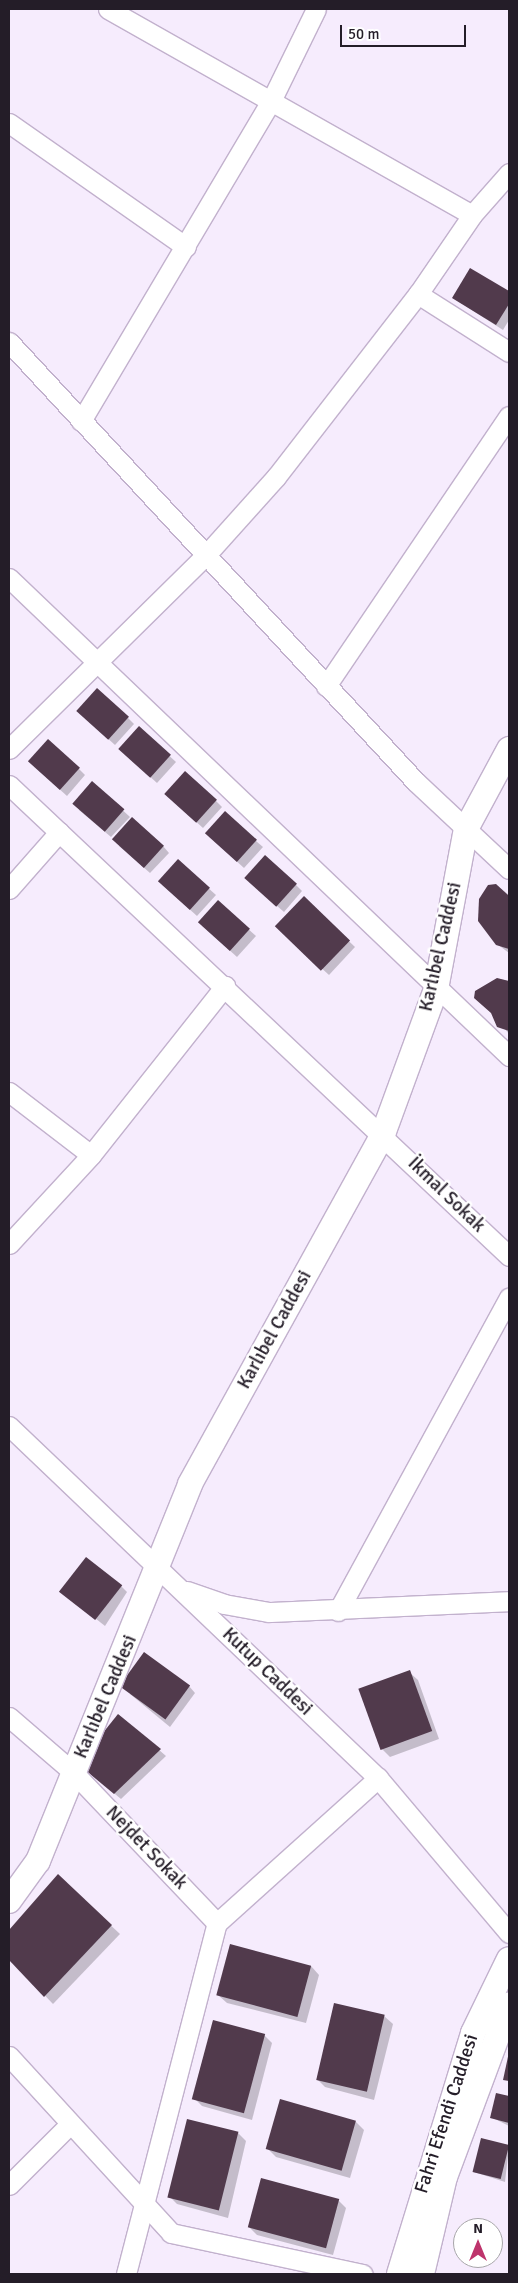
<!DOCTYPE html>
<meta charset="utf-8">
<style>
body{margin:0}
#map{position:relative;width:518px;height:2283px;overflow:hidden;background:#f6ecfd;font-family:Signika,sans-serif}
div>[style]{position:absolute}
.shadow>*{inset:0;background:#0003}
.building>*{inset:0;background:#513a4c;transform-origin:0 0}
.roads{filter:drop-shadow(1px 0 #c2b1cd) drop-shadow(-1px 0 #c2b1cd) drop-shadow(0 1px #c2b1cd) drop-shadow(0 -1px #c2b1cd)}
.minor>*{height:19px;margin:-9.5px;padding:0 9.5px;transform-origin:9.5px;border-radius:9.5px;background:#fff}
.tertiary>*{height:24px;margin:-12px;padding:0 12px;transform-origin:12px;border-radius:12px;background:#fff}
span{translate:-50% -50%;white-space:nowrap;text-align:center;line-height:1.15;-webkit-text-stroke:5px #fff;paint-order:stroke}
.street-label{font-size:19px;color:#241d28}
.frame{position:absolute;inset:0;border:10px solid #241d28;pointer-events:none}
.north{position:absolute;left:453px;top:2218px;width:50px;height:50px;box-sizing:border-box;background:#fff;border:1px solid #a7a5a9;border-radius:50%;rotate:0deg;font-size:14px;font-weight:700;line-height:20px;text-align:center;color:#241d28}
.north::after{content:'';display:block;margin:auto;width:18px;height:22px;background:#be346c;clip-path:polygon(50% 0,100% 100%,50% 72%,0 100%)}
.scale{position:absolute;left:340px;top:25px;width:126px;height:22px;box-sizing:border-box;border:2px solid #241d28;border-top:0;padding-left:6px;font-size:15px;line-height:18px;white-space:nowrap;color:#241d28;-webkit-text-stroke:4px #fff;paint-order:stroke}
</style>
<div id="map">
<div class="shadow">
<div style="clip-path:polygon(470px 270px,509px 293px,509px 320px,503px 330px,453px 298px)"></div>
<div style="clip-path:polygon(84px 717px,128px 718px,134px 724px,115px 745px)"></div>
<div style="clip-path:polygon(139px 728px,176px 762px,157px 783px,126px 755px)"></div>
<div style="clip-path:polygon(36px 768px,79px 769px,85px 775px,67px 796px)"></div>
<div style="clip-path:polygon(92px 782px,130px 817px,111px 837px,79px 810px)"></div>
<div style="clip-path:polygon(172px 800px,216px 801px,222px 807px,203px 828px)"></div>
<div style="clip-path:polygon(213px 840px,256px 841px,263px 847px,244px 868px)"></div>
<div style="clip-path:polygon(119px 846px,163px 846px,169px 853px,150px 873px)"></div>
<div style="clip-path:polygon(178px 861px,216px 895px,197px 916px,166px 888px)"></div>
<div style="clip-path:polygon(252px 884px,296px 885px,302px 891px,284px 912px)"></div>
<div style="clip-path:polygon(496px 885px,509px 895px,509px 953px,497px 944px)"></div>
<div style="clip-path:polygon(304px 898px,355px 947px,329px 975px,283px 933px)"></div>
<div style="clip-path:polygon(218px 902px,256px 936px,237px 957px,206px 929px)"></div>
<div style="clip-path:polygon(497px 979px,509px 983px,509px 1034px,493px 1014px)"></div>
<div style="clip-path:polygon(121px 1586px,127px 1592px,105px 1626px,62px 1592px)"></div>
<div style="clip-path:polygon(409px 1672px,418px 1680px,439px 1739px,390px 1757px,382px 1749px)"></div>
<div style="clip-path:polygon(189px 1686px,195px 1693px,170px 1727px,130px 1694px)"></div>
<div style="clip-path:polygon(119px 1715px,166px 1756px,121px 1799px,86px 1770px)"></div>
<div style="clip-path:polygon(58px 1876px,120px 1934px,53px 2004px,9px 1958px,9px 1932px)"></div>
<div style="clip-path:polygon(311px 1966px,319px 1975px,306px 2023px,227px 2003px,218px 1995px)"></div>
<div style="clip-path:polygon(384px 2016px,393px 2024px,374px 2100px,325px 2087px,317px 2079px)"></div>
<div style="clip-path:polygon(264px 2035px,272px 2043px,252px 2120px,202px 2106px,194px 2098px)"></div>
<div style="clip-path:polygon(497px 2094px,509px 2097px,509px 2126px,491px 2117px)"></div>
<div style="clip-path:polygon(356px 2122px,364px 2130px,350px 2178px,276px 2157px,267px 2148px)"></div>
<div style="clip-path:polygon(238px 2133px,246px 2141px,228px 2218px,177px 2204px,169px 2196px)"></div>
<div style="clip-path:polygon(509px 2147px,505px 2182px,474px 2172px,508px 2146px)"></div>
<div style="clip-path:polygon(338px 2200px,346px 2208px,333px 2255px,257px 2235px,249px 2227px)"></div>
</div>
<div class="building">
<div style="clip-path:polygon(470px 268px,509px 291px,509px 304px,496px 325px,452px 298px)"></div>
<div style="left:97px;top:688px;width:43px;height:31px;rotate:42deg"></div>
<div style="left:139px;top:726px;width:43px;height:31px;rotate:42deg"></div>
<div style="left:48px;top:739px;width:43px;height:30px;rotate:42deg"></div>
<div style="left:185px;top:771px;width:43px;height:31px;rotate:42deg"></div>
<div style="left:92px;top:781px;width:43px;height:30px;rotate:41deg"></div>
<div style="left:225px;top:811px;width:43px;height:30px;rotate:42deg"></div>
<div style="left:132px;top:817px;width:43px;height:30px;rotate:42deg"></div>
<div style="left:265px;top:855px;width:43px;height:31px;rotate:42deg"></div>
<div style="left:178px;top:859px;width:43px;height:30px;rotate:42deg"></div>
<div style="clip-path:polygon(496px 884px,509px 896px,509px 949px,496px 945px,478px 921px,479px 899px,488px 885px)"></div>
<div style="left:304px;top:896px;width:64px;height:42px;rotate:44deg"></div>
<div style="left:218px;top:900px;width:43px;height:30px;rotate:42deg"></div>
<div style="clip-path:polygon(497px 978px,509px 981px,509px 1031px,497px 1027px,491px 1013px,474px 998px,475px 991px)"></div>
<div style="left:86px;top:1557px;width:46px;height:44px;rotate:38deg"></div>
<div style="left:144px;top:1652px;width:57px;height:42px;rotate:36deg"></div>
<div style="left:410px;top:1670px;width:65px;height:55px;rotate:70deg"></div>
<div style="clip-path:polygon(118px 1714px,161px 1749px,114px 1794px,78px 1764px)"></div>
<div style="clip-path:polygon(58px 1874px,112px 1925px,44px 1997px,9px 1960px,9px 1930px)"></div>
<div style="left:230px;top:1944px;width:84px;height:53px;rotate:15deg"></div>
<div style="left:334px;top:2003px;width:52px;height:79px;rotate:13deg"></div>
<div style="left:213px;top:2020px;width:54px;height:82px;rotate:15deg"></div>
<div style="clip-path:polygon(509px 2052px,509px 2081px,503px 2080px)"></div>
<div style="clip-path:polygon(496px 2093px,509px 2096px,509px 2123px,490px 2118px)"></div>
<div style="left:280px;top:2099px;width:79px;height:52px;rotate:16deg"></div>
<div style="left:187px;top:2119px;width:53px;height:81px;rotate:14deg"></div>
<div style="left:481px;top:2138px;width:29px;height:35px;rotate:14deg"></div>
<div style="left:261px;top:2178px;width:81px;height:51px;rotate:15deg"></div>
</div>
<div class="roads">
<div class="minor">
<div style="left:108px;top:9px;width:418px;rotate:29.5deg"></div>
<div style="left:9px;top:123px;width:216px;rotate:35deg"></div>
<div style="left:418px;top:294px;width:108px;rotate:32.5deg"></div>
<div style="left:9px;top:342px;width:599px;rotate:47.23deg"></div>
<div style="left:416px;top:782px;width:127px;rotate:43.1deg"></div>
<div style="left:81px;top:421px;width:372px;rotate:-59.3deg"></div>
<div style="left:271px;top:101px;width:102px;rotate:-63.9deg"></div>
<div style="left:9px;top:578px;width:692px;rotate:43.71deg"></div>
<div style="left:326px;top:686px;width:326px;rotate:-55.9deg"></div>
<div style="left:9px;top:749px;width:275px;rotate:-44.6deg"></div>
<div style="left:205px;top:556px;width:106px;rotate:-48.1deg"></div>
<div style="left:276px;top:477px;width:232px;rotate:-52.2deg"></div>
<div style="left:418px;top:294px;width:96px;rotate:-55.6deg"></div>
<div style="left:472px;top:215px;width:56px;rotate:-48.6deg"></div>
<div style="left:9px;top:785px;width:687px;rotate:43.29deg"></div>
<div style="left:9px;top:889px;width:76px;rotate:-48.7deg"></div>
<div style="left:9px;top:1092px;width:103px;rotate:37.5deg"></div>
<div style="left:9px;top:1244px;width:121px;rotate:-47.3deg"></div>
<div style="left:91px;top:1155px;width:216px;rotate:-51.6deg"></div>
<div style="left:9px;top:1426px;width:510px;rotate:43.65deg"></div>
<div style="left:378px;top:1778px;width:203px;rotate:49.8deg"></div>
<div style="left:187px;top:1591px;width:39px;rotate:19deg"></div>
<div style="left:224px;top:1604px;width:46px;rotate:10.1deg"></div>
<div style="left:269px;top:1612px;width:240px;rotate:-2.6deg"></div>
<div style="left:338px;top:1611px;width:357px;rotate:-61.4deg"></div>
<div style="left:9px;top:1717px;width:86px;rotate:40.7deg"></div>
<div style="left:74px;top:1773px;width:207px;rotate:46.4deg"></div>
<div style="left:9px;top:2056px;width:240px;rotate:47.5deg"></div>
<div style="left:171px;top:2233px;width:196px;rotate:12.1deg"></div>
<div style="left:9px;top:2185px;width:86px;rotate:-45deg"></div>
<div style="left:126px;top:2274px;width:363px;rotate:-75.5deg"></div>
<div style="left:217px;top:1923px;width:217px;rotate:-42deg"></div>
</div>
<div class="tertiary">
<div style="left:9px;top:1901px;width:49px;rotate:-54.1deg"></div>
<div style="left:38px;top:1861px;width:406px;rotate:-68deg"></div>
<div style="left:190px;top:1484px;width:400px;rotate:-61.1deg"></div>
<div style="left:383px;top:1134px;width:154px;rotate:-69.9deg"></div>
<div style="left:436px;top:989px;width:163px;rotate:-79.4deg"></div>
<div style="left:466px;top:829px;width:91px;rotate:-61.7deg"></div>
<div style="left:399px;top:2274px;width:252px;rotate:-72.9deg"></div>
<div style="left:473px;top:2033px;width:82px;rotate:-64.1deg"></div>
<div style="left:422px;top:2274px;width:100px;rotate:-76.7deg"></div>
<div style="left:445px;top:2177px;width:184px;rotate:-69.6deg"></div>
</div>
</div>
<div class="street-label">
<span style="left:441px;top:947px;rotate:-77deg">Karlıbel Caddesi</span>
<span style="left:446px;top:1195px;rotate:44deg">İkmal Sokak</span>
<span style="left:275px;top:1330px;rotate:-61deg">Karlıbel Caddesi</span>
<span style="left:267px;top:1672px;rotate:44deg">Kutup Caddesi</span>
<span style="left:106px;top:1697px;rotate:-67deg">Karlıbel Caddesi</span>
<span style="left:146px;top:1848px;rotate:46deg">Nejdet Sokak</span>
<span style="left:447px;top:2114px;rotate:-72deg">Fahri Efendi Caddesi</span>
</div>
<div class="frame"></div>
<div class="north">N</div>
<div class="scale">50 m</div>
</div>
